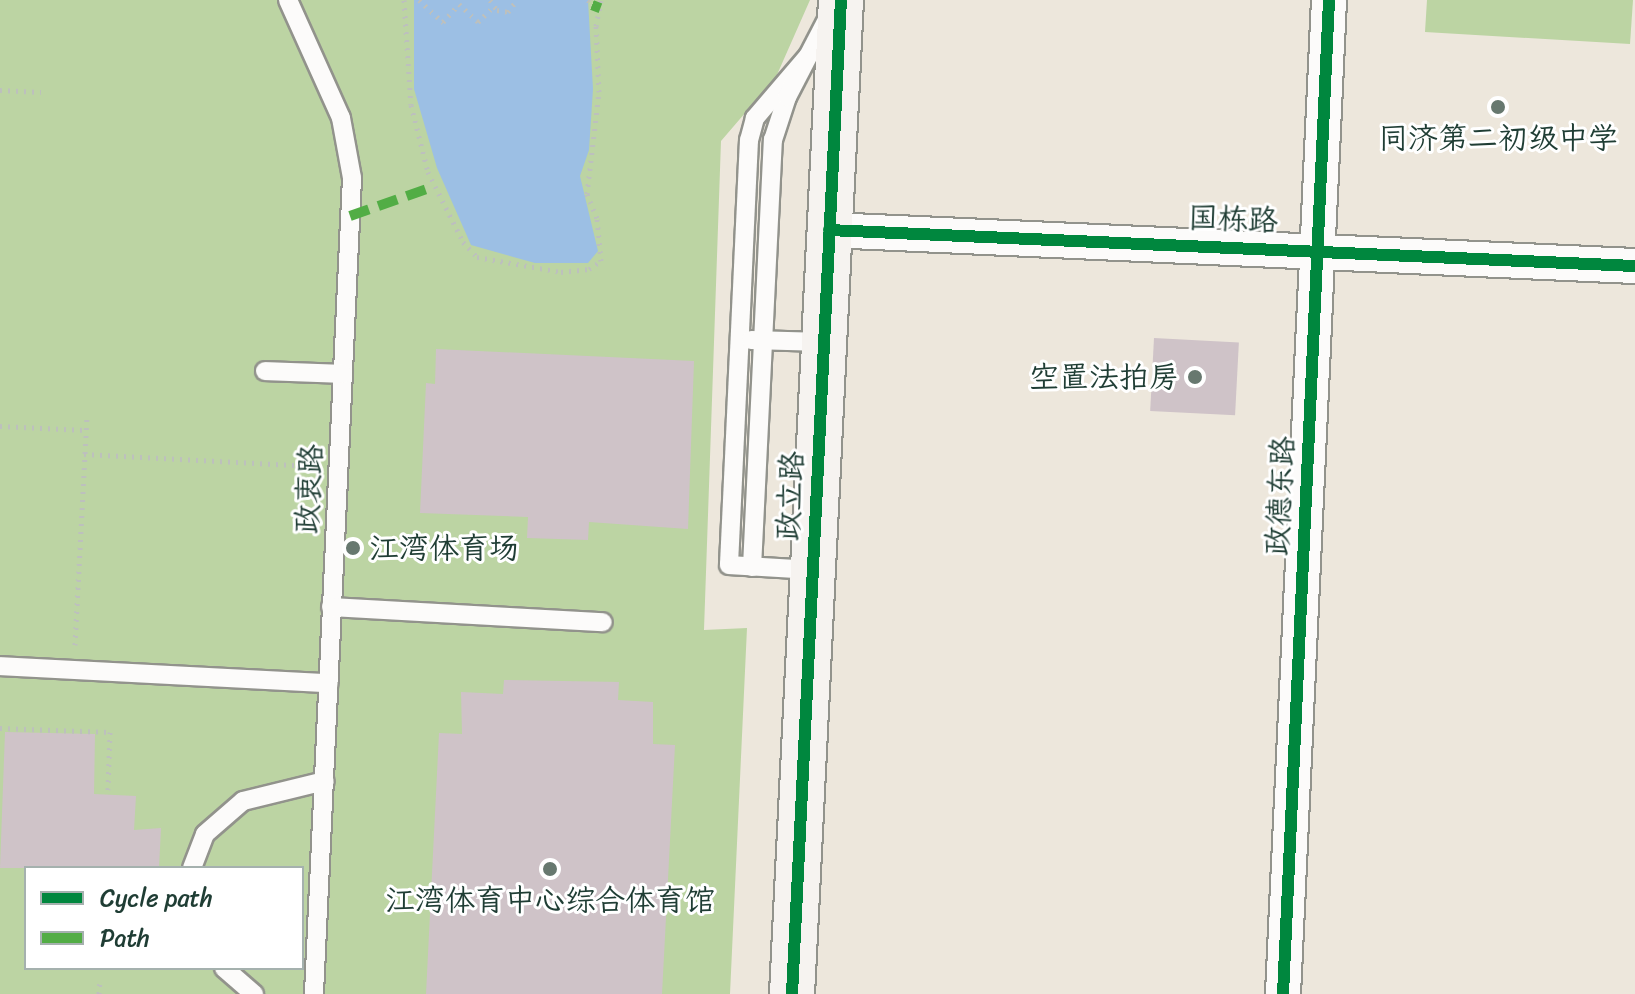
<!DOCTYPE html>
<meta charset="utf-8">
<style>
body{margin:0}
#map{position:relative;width:1635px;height:994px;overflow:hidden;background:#ede7dc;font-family:Sriracha,"LXGW WenKai TC",sans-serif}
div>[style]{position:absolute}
.green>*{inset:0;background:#bcd4a3}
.water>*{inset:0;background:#9cbfe4}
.building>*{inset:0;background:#cfc3c8;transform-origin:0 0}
.path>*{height:5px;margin-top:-2.5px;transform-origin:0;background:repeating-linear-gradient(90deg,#bdc0bd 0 2px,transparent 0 8px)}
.roads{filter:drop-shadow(2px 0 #92938c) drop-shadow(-2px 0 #92938c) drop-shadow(0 2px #92938c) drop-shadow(0 -2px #92938c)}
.lane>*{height:18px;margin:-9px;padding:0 9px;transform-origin:9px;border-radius:9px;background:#fcfbfa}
.street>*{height:34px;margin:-17px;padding:0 17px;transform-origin:17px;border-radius:17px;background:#fcfbfa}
.secondary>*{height:44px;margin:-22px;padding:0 22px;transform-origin:22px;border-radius:22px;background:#f6f3f0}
.quiet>*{height:10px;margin-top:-5px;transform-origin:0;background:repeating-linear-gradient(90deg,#52ad45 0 20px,transparent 0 30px)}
.cycleway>*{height:12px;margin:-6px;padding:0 6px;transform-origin:6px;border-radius:6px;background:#00873e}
.dots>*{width:22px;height:22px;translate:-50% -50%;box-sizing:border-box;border:4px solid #fff;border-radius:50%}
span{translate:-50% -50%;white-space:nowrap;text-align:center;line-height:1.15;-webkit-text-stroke:6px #fff;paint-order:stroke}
.poi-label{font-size:30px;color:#1f3d34}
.right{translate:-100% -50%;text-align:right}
.left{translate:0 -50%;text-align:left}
.street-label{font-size:30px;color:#1f3d34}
.legend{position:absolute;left:24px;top:866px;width:280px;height:104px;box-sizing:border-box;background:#fff;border:2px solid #a5b1ae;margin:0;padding:10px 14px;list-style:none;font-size:24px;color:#1f3d34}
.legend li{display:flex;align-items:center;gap:16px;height:40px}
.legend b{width:40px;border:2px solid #a5b1ae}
</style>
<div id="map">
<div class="green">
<div style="clip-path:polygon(evenodd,0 0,810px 0,776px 77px,721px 141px,704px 630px,747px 628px,730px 994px,0 994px,0 0,26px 868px,302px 868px,302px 968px,26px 968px,26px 868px)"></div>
<div style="clip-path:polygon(1427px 0,1633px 0,1630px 44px,1425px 32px)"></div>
</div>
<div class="water">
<div style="clip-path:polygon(414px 0,588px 0,593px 89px,589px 150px,580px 176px,598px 251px,588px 263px,535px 263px,471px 245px,437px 168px,414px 89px)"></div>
</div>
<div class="building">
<div style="left:1154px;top:338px;width:85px;height:73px;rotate:3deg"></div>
<div style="clip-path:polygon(436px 349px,694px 361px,688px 529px,589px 522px,588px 540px,527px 538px,528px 517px,420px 513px,426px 383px,435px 384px)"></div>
<div style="clip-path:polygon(504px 680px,619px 682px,618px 700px,653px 702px,653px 744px,675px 745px,662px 994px,426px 994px,439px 733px,462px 734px,461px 692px,503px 694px)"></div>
<div style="clip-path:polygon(5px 732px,95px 734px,94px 794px,136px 796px,134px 830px,161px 828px,159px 868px,0 868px)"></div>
</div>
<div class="path">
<div style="left:404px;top:0;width:105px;rotate:86.2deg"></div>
<div style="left:411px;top:105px;width:69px;rotate:75.8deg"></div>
<div style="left:428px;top:172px;width:78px;rotate:63.4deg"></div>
<div style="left:463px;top:242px;width:21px;rotate:47deg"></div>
<div style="left:477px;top:257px;width:85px;rotate:10.1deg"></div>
<div style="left:561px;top:272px;width:28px;rotate:-6deg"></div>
<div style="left:589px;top:269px;width:14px;rotate:-34deg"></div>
<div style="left:601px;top:261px;width:43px;rotate:-95.3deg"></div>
<div style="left:597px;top:218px;width:26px;rotate:-113deg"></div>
<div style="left:587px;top:194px;width:103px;rotate:-83.3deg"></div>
<div style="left:599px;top:92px;width:66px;rotate:-92.6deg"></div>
<div style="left:596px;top:26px;width:26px;rotate:-79deg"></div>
<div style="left:419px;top:0;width:33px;rotate:43deg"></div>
<div style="left:443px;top:22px;width:24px;rotate:-48deg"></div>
<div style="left:459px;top:4px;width:26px;rotate:43deg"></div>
<div style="left:478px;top:22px;width:21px;rotate:-45deg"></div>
<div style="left:490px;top:0;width:12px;rotate:55deg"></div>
<div style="left:497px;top:10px;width:11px;rotate:10deg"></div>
<div style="left:508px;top:12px;width:15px;rotate:-53deg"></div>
<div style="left:588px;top:0;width:6px;rotate:51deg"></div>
<div style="left:0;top:90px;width:41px;rotate:2.8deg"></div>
<div style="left:0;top:426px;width:85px;rotate:2.7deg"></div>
<div style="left:84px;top:454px;width:230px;rotate:3deg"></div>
<div style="left:75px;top:645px;width:231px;rotate:-87deg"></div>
<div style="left:0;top:728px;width:110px;rotate:2.1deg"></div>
<div style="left:110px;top:732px;width:58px;rotate:92deg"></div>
<div style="left:99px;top:994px;width:15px;rotate:-86deg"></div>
</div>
<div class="roads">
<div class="lane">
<div style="left:288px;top:0;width:129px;rotate:65.8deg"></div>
<div style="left:341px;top:118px;width:61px;rotate:79.6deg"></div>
<div style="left:352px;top:178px;width:817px;rotate:92.67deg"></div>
<div style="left:808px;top:56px;width:82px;rotate:130.5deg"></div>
<div style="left:755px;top:118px;width:23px;rotate:105deg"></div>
<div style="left:749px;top:140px;width:425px;rotate:92.7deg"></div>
<div style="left:729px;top:565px;width:83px;rotate:3.4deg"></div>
<div style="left:751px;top:340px;width:73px;rotate:1.6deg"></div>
<div style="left:265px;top:371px;width:78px;rotate:2.2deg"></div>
<div style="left:752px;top:567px;width:428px;rotate:-87.2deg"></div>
<div style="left:773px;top:140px;width:45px;rotate:-72deg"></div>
<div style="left:787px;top:97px;width:89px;rotate:-62.6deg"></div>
<div style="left:331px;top:607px;width:272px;rotate:3.2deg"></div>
<div style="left:0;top:666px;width:329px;rotate:3deg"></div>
<div style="left:192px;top:868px;width:36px;rotate:-69deg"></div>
<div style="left:205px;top:834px;width:50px;rotate:-41deg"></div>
<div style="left:243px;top:801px;width:84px;rotate:-13.7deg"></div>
<div style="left:224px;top:968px;width:40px;rotate:41deg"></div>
</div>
<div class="street">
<div style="left:829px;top:230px;width:807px;rotate:2.56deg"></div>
<div style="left:1283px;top:994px;width:995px;rotate:-87.35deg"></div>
</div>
<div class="secondary">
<div style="left:792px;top:994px;width:995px;rotate:-87.18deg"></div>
</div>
</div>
<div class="quiet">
<div style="left:592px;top:5px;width:9px;rotate:21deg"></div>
<div style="left:350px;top:216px;width:90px;rotate:-19.4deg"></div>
</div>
<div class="cycleway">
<div style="left:829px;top:230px;width:807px;rotate:2.56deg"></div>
<div style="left:792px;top:994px;width:995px;rotate:-87.18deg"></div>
<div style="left:1283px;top:994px;width:995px;rotate:-87.35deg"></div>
</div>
<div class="dots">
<div style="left:1498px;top:107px;background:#67786f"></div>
<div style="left:1195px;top:377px;background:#67786f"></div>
<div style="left:353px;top:548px;background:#67786f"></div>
<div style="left:550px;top:869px;background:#67786f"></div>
</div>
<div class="poi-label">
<span style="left:1498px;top:138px">同济第二初级中学</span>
<span class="right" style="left:1179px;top:377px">空置法拍房</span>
<span class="left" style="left:369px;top:548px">江湾体育场</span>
<span style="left:550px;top:900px">江湾体育中心综合体育馆</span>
</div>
<div class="street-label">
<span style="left:1233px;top:219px;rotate:2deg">国栋路</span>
<span style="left:309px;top:489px;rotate:-87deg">政衷路</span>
<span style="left:790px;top:496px;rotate:-87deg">政立路</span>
<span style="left:1280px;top:496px;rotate:-87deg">政德东路</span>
</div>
<ul class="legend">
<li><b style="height:10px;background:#00873e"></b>Cycle path</li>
<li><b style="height:10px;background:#52ad45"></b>Path</li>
</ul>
</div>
